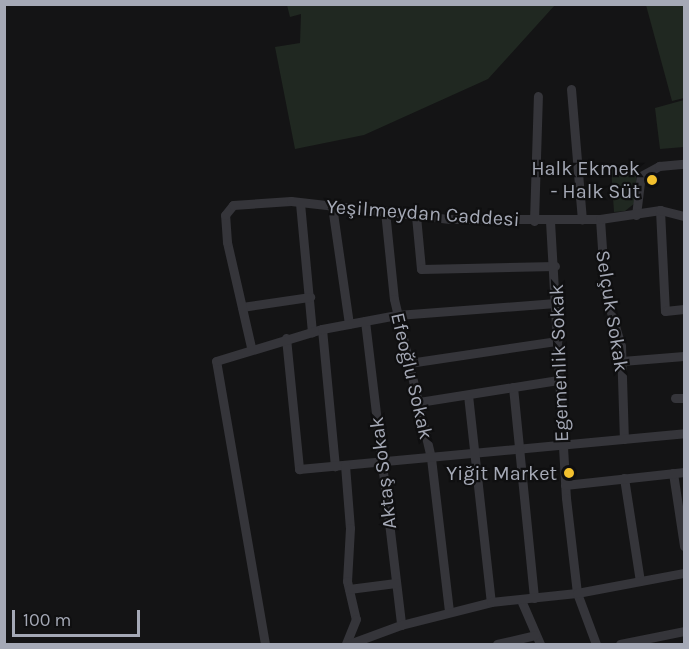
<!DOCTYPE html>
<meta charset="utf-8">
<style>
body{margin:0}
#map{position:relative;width:689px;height:649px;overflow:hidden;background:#141415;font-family:Karla,sans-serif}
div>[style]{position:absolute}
.green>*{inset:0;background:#202821}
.street>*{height:9px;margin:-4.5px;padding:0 4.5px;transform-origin:4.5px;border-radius:4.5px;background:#35353a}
.dots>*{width:16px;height:16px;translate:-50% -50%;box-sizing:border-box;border:3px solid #0f0f10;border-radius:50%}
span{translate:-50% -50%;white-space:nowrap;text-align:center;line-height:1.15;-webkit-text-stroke:4.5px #0f0f10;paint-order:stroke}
.poi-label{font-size:20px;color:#a5a9b6}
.right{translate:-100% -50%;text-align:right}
.street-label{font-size:20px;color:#a5a9b6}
.frame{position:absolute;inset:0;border:6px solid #a5a9b6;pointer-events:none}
.scale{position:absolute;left:12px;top:610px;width:128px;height:27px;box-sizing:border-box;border:3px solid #a5a9b6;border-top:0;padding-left:8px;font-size:18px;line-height:21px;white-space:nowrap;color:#a5a9b6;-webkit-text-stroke:4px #0f0f10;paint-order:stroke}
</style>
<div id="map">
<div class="green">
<div style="clip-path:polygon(287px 5px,288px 4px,555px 5px,488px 79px,364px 135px,295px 149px,275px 47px,300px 43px,301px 14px,290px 17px)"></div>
<div style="clip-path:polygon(646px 5px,684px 5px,684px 98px,672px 101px)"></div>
<div style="clip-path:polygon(684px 100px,684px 147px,660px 149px,655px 108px)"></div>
<div style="clip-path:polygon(637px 165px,635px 203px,625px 211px,614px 212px,611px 167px)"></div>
</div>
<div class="street">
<div style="left:571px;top:89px;width:131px;rotate:85.2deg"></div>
<div style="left:300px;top:203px;width:130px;rotate:84.7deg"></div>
<div style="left:332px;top:206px;width:119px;rotate:81.8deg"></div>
<div style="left:660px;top:210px;width:101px;rotate:87.2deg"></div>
<div style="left:665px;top:311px;width:19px;rotate:-6deg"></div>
<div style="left:385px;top:211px;width:88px;rotate:84.2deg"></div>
<div style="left:394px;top:299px;width:163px;rotate:76.9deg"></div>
<div style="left:431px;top:458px;width:155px;rotate:83.3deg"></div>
<div style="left:636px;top:215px;width:39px;rotate:-83deg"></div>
<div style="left:641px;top:176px;width:21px;rotate:-29deg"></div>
<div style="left:659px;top:166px;width:25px;rotate:-5deg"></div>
<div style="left:416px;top:216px;width:53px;rotate:84.6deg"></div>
<div style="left:421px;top:269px;width:134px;rotate:-1.3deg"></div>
<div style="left:600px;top:219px;width:73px;rotate:86.1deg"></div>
<div style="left:605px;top:292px;width:56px;rotate:73.5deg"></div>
<div style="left:621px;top:346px;width:93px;rotate:88.2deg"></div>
<div style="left:534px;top:221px;width:125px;rotate:-88.2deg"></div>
<div style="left:550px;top:221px;width:277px;rotate:86.7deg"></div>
<div style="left:566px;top:498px;width:96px;rotate:83.4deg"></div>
<div style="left:577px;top:593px;width:54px;rotate:69.6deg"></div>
<div style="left:242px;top:307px;width:69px;rotate:-8.4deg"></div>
<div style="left:365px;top:321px;width:306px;rotate:83.2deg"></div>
<div style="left:322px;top:329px;width:138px;rotate:84.6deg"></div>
<div style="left:286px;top:338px;width:132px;rotate:84.3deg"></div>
<div style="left:299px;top:469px;width:387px;rotate:-5.3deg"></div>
<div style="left:251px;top:347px;width:108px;rotate:-102.9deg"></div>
<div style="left:227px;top:242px;width:27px;rotate:-94deg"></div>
<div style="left:225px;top:215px;width:13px;rotate:-51deg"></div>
<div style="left:233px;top:205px;width:58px;rotate:-3.9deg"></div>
<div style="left:291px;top:201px;width:160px;rotate:6.5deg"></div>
<div style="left:450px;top:219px;width:150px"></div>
<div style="left:600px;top:219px;width:61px;rotate:-8.5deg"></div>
<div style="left:660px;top:210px;width:25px;rotate:14deg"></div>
<div style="left:622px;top:361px;width:62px;rotate:-4.6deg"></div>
<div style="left:409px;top:363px;width:150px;rotate:-8.5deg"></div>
<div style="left:513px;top:387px;width:212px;rotate:84.3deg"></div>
<div style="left:468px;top:395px;width:208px;rotate:83.7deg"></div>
<div style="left:675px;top:398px;width:9px"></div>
<div style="left:419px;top:402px;width:141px;rotate:-9deg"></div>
<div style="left:345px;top:465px;width:63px;rotate:85.5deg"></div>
<div style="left:350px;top:528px;width:53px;rotate:93.2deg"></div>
<div style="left:347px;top:581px;width:39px;rotate:77deg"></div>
<div style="left:356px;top:619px;width:27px;rotate:112deg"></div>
<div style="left:673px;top:473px;width:74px;rotate:81.4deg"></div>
<div style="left:624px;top:478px;width:104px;rotate:81.2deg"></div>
<div style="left:565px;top:485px;width:120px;rotate:-6.2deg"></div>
<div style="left:349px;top:589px;width:47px;rotate:-7.3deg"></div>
<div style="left:521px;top:600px;width:48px;rotate:66.6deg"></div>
<div style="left:265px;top:644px;width:287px;rotate:-99.8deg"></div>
<div style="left:216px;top:361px;width:111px;rotate:-16.8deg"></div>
<div style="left:322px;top:329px;width:76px;rotate:-10.6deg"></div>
<div style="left:397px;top:315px;width:159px;rotate:-4.3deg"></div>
<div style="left:349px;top:644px;width:55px;rotate:-20.1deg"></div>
<div style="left:401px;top:625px;width:93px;rotate:-14.3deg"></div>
<div style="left:491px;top:602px;width:86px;rotate:-6deg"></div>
<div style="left:577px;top:593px;width:109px;rotate:-10.6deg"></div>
<div style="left:497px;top:644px;width:39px;rotate:-13deg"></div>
<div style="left:620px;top:644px;width:65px;rotate:-11.5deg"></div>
</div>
<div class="dots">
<div style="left:652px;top:180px;background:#f3c12e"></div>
<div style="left:569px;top:473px;background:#f3c12e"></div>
</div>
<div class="poi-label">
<span class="right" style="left:640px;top:180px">Halk Ekmek<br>- Halk Süt</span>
<span class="right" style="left:557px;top:473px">Yiğit Market</span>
</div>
<div class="street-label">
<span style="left:423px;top:213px;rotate:4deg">Yeşilmeydan Caddesi</span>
<span style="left:612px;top:311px;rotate:81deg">Selçuk Sokak</span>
<span style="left:559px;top:363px;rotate:-92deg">Egemenlik Sokak</span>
<span style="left:412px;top:376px;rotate:77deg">Efeoğlu Sokak</span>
<span style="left:383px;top:473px;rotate:-97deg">Aktaş Sokak</span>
</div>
<div class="frame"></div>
<div class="scale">100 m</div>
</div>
